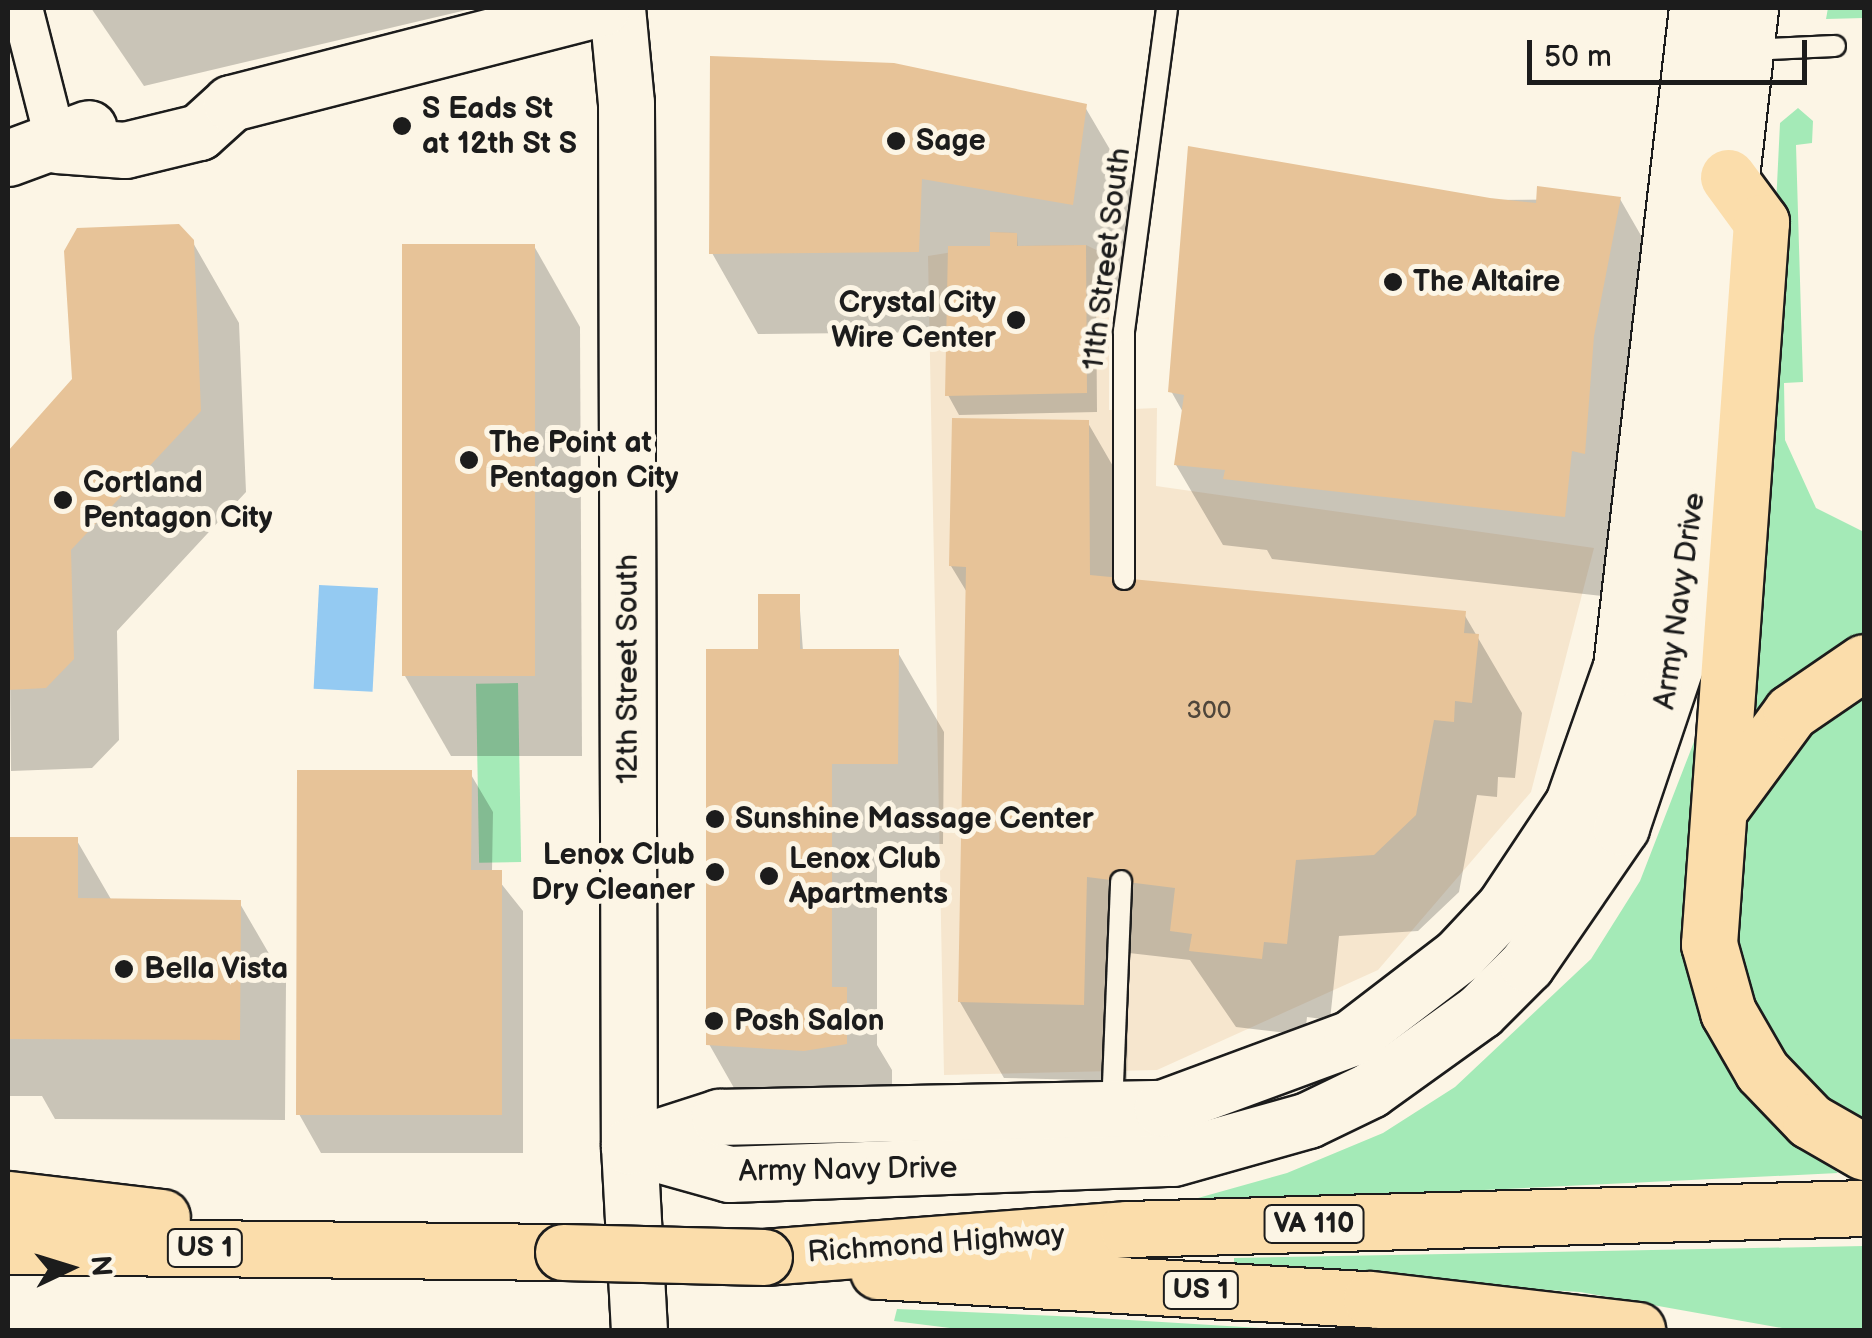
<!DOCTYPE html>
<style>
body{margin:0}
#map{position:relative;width:1872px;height:1338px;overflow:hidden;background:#fcf5e5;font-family:"Balsamiq Sans",sans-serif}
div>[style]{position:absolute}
.built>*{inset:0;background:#f6e6ce}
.green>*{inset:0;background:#a4eab7;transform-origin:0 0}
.water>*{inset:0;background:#94caf2;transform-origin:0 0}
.shadow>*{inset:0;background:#0003}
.building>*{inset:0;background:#e7c398;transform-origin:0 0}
.roads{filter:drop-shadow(2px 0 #1c1c1c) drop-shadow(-2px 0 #1c1c1c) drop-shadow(0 2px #1c1c1c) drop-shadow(0 -2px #1c1c1c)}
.lane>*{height:20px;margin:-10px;padding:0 10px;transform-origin:10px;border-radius:10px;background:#fcf5e5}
.street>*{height:40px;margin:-20px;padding:0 20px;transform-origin:20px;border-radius:20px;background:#fcf5e5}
.secondary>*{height:55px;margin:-27.5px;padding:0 27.5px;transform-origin:27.5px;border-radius:27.5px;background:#fcf5e5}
.highway>*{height:55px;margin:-27.5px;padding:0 27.5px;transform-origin:27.5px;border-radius:27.5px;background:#fbddab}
.bridges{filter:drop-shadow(2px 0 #1c1c1c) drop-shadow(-2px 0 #1c1c1c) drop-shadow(0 2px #1c1c1c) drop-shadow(0 -2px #1c1c1c)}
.highway-bridge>*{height:55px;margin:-27.5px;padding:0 27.5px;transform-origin:27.5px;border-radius:27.5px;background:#fbddab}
.dots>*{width:28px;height:28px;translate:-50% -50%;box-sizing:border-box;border:5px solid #fcf5e5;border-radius:50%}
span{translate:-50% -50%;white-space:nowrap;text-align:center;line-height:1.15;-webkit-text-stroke:10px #fcf5e5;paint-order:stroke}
.number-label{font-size:25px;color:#4f463b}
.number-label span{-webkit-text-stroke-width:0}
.shield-label span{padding:2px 8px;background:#fcf5e5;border:2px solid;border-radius:8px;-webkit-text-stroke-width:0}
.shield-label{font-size:28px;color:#1c1c1c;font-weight:700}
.poi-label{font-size:30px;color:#1c1c1c;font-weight:700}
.left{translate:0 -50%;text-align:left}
.right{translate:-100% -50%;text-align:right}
.street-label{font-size:30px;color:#1c1c1c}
.frame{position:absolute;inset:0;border:10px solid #1c1c1c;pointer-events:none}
.north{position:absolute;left:20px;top:1218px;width:100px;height:100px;-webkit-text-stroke:8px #fcf5e5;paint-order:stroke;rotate:86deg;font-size:28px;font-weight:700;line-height:40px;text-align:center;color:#1c1c1c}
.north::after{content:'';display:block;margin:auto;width:35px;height:45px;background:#1c1c1c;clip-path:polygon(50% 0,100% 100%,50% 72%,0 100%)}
.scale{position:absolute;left:1527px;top:40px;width:280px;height:45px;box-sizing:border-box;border:5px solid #1c1c1c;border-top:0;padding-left:12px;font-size:30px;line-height:35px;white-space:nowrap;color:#1c1c1c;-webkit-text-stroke:8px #fcf5e5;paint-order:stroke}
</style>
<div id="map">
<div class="built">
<div style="clip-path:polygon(990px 232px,1017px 233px,1018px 246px,1086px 245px,1109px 256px,1109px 410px,1157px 408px,1156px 486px,1594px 548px,1531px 792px,1378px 970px,1157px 1070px,944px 1075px,928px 256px,990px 246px)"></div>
</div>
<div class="green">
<div style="clip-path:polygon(1828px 8px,1864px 8px,1864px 18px,1826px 19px)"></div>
<div style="clip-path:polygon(1798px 108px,1813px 121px,1812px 143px,1796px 145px,1803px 382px,1784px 383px,1785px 440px,1816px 508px,1864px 532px,1864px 640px,1751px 719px,1780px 123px)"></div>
<div style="left:518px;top:683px;width:179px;height:42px;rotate:89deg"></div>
<div style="clip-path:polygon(1864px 694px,1864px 1123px,1807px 1085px,1758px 1028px,1733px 968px,1743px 818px,1783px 757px)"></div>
<div style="clip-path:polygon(1704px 716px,1691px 824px,1780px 1123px,1838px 1173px,1173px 1205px,1287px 1173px,1383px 1133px,1455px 1087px,1591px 959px,1640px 881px)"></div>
<div style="clip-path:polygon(1864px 1246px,1864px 1330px,1793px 1330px,1580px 1292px,1234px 1270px,1234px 1258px)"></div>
<div style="clip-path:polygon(897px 1309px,1080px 1317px,1294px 1330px,966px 1330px,894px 1321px)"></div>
</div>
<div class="water">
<div style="left:378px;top:588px;width:104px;height:59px;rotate:93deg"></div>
</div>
<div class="shadow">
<div style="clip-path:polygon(91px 8px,475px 8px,144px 86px)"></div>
<div style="clip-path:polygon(1085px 107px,1132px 187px,1119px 285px,1096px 281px,1097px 412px,959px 415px,948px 395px,949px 332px,758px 334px,712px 253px)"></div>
<div style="clip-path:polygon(1620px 199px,1666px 279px,1611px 597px,1272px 559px,1267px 550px,1223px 545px,1176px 465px,1184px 414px,1171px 391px,1490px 200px)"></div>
<div style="clip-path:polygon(192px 241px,239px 323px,246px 492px,117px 631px,119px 740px,92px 768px,11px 771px,8px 455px)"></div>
<div style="clip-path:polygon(534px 246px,580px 327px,582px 756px,451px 756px,405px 676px)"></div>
<div style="clip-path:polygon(1088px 423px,1132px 499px,1132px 582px,1464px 614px,1522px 713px,1515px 778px,1498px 777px,1497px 797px,1477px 795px,1459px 892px,1418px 931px,1339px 936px,1330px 1020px,1307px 1017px,1305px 1035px,1236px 1027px,1190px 960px,1129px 953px,1127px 1081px,1004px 1078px,960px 1002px,968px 594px,951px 566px)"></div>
<div style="clip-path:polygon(799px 597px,803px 651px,897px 651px,944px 732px,943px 844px,877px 844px,877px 1045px,892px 1070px,892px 1124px,755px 1125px,709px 1044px,760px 651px)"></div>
<div style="clip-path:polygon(470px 773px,493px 812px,492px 872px,523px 911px,523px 1153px,321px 1153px,299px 1114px)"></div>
<div style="clip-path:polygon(8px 839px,76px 839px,112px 901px,239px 902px,286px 983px,285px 1120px,55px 1119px,42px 1096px,8px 1096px)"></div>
</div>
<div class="building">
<div style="clip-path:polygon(710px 56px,894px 63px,1087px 104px,1073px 205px,922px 179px,919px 252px,709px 254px)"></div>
<div style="clip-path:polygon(1188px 146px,1490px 198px,1536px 203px,1537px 186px,1621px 197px,1594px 336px,1585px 454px,1572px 451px,1565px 517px,1223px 479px,1225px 470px,1174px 465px,1184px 395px,1168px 392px)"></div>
<div style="clip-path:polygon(179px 224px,194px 240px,201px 411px,71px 550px,74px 659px,46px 688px,8px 690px,8px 451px,72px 379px,64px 251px,77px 228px)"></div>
<div style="clip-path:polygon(990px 232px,1017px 233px,1017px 246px,1086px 245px,1087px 393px,945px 396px,948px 246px,990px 246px)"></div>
<div style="left:402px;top:244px;width:133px;height:432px"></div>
<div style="clip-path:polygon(952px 418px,1089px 420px,1090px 575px,1466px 611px,1464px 633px,1479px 634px,1472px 703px,1455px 701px,1454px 722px,1434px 720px,1416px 815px,1374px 855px,1296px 860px,1287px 944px,1264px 942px,1262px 959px,1189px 951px,1192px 934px,1170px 931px,1175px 888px,1087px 877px,1084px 1005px,958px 1002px,966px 567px,949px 566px)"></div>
<div style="clip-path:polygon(758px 594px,800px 594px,800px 649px,899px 649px,898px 764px,832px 764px,832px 987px,847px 987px,847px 1044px,804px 1051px,706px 1045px,706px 649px,758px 649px)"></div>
<div style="clip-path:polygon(297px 770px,472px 770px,471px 870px,502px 870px,502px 1115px,296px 1115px)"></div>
<div style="clip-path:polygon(8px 837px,78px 837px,78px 898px,241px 900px,240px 1040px,8px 1039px)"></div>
</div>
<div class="roads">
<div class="lane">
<div style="left:1747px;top:50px;width:88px;rotate:-2.6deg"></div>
<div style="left:1124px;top:579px;width:248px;rotate:-90deg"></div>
<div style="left:1124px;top:331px;width:326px;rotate:-82.4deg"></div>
<div style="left:1112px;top:1109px;width:228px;rotate:-87.7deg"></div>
</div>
<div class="street">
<div style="left:22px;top:8px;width:141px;rotate:75.7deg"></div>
</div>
<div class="secondary">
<div style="left:617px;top:8px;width:95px;rotate:84.6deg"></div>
<div style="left:626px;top:103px;width:1043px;rotate:89.84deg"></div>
<div style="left:629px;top:1146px;width:184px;rotate:86.9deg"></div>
<div style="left:57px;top:145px;width:68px;rotate:4.2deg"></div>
<div style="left:125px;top:150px;width:76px;rotate:-13.7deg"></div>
<div style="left:199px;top:132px;width:43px;rotate:-42.2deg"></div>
<div style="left:231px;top:103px;width:383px;rotate:-14.4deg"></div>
<div style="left:8px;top:158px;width:86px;rotate:-20.3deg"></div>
<div style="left:629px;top:1146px;width:104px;rotate:15.6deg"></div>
<div style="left:729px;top:1174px;width:444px;rotate:-2.1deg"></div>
<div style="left:1173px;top:1158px;width:140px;rotate:-15.7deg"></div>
<div style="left:1308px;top:1120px;width:69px;rotate:-25.8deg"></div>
<div style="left:1370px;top:1090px;width:135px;rotate:-35.7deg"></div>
<div style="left:1480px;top:1011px;width:66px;rotate:-45deg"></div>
<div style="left:1527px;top:964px;width:166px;rotate:-55.5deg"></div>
<div style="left:1621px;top:827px;width:172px;rotate:-71.4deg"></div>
<div style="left:1676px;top:664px;width:660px;rotate:-83.56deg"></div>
<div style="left:629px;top:1146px;width:95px;rotate:-17.9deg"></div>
<div style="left:719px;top:1117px;width:443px;rotate:-1.2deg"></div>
<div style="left:1162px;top:1108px;width:202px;rotate:-20.3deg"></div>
<div style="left:1351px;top:1038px;width:136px;rotate:-37.5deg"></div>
<div style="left:1459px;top:955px;width:66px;rotate:-46.8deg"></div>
<div style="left:1504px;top:907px;width:125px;rotate:-56.4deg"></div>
<div style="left:1573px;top:803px;width:144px;rotate:-70.6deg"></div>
<div style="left:1621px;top:667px;width:663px;rotate:-83.42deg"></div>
</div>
<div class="highway">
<div style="left:1728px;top:177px;width:56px;rotate:53.7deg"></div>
<div style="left:1761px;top:222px;width:724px;rotate:94.12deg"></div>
<div style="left:1709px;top:944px;width:71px;rotate:74.4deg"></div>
<div style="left:1728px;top:1012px;width:68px;rotate:60deg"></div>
<div style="left:1762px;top:1071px;width:69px;rotate:46.2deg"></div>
<div style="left:1810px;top:1121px;width:62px;rotate:29.9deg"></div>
<div style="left:1721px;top:807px;width:118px;rotate:-53.6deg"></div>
<div style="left:1791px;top:712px;width:88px;rotate:-34.4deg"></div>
<div style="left:8px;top:1199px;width:155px;rotate:6.7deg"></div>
<div style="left:8px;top:1246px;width:555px;rotate:0.62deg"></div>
<div style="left:764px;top:1257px;width:365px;rotate:-4.4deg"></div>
<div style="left:1128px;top:1229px;width:736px;rotate:-1.63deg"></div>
<div style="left:878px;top:1271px;width:494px;rotate:3.3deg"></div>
<div style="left:1371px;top:1299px;width:268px;rotate:6.6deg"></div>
</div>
</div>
<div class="bridges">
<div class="highway-bridge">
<div style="left:563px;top:1252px;width:201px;rotate:1.4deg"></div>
</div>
</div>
<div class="dots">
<div style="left:402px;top:126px;background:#1c1c1c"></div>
<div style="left:896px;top:141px;background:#1c1c1c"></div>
<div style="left:1393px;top:282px;background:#1c1c1c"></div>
<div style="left:1016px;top:320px;background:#1c1c1c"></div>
<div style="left:469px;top:460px;background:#1c1c1c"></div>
<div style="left:63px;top:500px;background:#1c1c1c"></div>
<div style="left:715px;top:819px;background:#1c1c1c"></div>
<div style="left:715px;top:872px;background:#1c1c1c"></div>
<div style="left:769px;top:876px;background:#1c1c1c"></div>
<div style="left:124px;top:969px;background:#1c1c1c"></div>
<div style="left:714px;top:1021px;background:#1c1c1c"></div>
</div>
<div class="number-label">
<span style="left:1209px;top:711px">300</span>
</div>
<div class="shield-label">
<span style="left:1314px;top:1224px">VA 110</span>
<span style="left:205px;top:1248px">US 1</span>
<span style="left:1201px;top:1290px">US 1</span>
</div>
<div class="poi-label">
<span class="left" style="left:422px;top:126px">S Eads St<br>at 12th St S</span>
<span class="left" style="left:916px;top:141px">Sage</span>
<span class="left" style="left:1413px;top:282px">The Altaire</span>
<span class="right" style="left:996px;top:320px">Crystal City<br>Wire Center</span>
<span class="left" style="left:489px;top:460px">The Point at<br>Pentagon City</span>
<span class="left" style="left:83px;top:500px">Cortland<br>Pentagon City</span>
<span class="left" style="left:735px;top:819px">Sunshine Massage Center</span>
<span class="right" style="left:695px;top:872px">Lenox Club<br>Dry Cleaner</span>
<span class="left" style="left:789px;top:876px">Lenox Club<br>Apartments</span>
<span class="left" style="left:144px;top:969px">Bella Vista</span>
<span class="left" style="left:734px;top:1021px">Posh Salon</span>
</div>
<div class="street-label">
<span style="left:1107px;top:259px;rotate:-83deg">11th Street South</span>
<span style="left:1680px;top:601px;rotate:-82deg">Army Navy Drive</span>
<span style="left:628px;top:669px;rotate:-90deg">12th Street South</span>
<span style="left:848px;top:1170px;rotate:-1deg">Army Navy Drive</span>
<span style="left:936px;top:1244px;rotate:-4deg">Richmond Highway</span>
</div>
<div class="frame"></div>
<div class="north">N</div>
<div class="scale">50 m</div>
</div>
